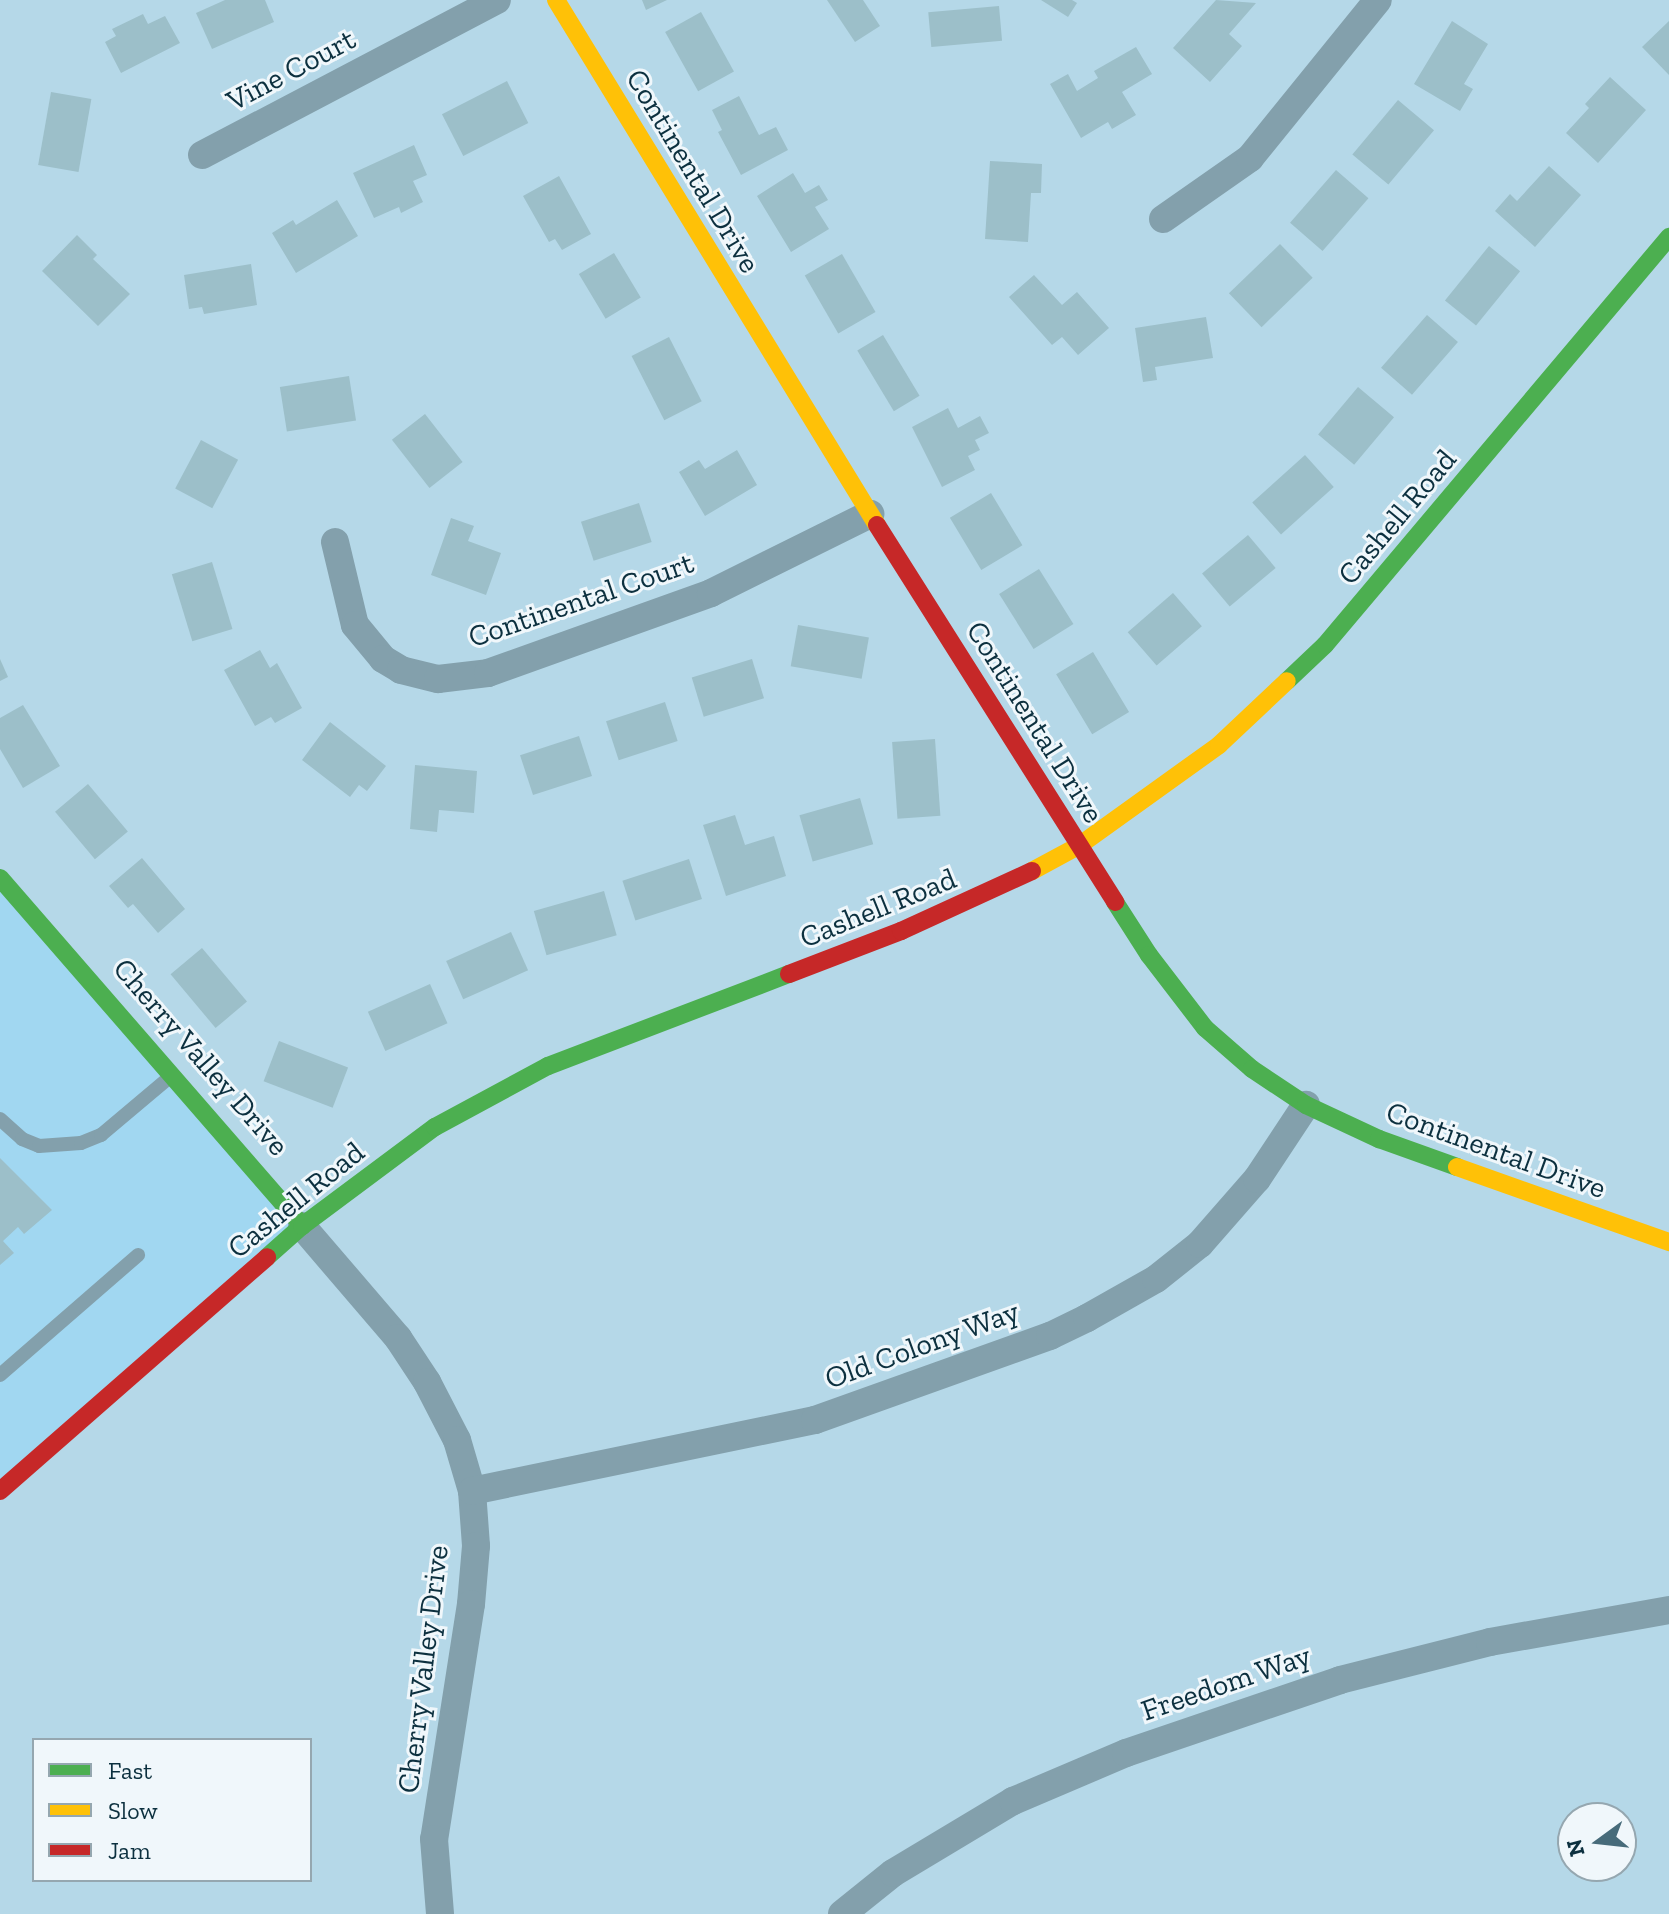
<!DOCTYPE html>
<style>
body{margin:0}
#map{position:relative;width:1669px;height:1914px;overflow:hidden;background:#b5d8e8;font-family:"Zilla Slab",serif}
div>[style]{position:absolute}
.built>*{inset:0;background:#a1d7f1}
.building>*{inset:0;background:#9cbfc9;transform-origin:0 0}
.lane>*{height:14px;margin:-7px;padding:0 7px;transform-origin:7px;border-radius:7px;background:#83a0ac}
.street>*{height:28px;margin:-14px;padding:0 14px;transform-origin:14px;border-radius:14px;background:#83a0ac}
.fast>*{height:18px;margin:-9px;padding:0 9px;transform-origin:9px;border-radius:9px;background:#4caf50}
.slow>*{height:18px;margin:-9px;padding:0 9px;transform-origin:9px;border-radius:9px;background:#ffc107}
.jam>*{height:18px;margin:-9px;padding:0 9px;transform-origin:9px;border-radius:9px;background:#c62828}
span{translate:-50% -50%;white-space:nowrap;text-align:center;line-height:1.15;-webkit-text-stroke:6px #f0f7fb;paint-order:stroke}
.street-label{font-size:30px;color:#0c303f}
.legend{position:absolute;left:32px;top:1738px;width:280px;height:144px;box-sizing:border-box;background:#f0f7fb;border:2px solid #95a7b0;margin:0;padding:10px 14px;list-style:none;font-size:24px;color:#0c303f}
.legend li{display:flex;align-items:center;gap:16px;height:40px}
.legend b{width:40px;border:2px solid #95a7b0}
.north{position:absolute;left:1557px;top:1802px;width:80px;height:80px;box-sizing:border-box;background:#f0f7fb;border:2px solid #95a7b0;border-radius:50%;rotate:255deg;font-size:22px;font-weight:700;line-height:32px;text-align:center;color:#0c303f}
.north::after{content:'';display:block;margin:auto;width:28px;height:36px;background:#476b7a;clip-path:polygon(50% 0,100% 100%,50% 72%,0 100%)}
</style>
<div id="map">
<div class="built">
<div style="clip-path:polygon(0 878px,302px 1226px,0 1491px)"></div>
</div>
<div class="building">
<div style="clip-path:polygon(225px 0,265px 0,274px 22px,212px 49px,196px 13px)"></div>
<div style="clip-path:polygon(642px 0,667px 0,646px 10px)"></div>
<div style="clip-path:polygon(827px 0,863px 0,880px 26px,855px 42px)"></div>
<div style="clip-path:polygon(1041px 0,1072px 0,1077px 3px,1068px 17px)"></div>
<div style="clip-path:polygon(1216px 0,1256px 3px,1229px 34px,1242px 46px,1210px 82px,1173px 48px)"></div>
<div style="left:999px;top:6px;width:35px;height:71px;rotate:85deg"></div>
<div style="left:701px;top:12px;width:68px;height:41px;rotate:61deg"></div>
<div style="clip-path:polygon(143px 14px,148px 24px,165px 16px,180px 43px,121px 73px,105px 42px,116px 36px,112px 29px)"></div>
<div style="clip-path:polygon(1452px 21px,1488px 44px,1464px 84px,1473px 89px,1460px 111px,1414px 84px)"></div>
<div style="clip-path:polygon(1669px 21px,1669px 75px,1642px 47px)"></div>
<div style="clip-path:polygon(1136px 47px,1152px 74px,1122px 92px,1136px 115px,1112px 129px,1108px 122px,1081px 138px,1050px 84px,1068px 74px,1077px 91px,1098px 78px,1094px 71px)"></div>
<div style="clip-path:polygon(1610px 77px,1646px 110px,1598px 163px,1566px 133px,1589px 108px,1585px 104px)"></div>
<div style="left:507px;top:81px;width:47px;height:73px;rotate:63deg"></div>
<div style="left:51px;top:92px;width:41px;height:74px;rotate:10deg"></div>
<div style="clip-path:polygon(739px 96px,759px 135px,776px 127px,788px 150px,741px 175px,718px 132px,722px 130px,712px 110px)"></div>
<div style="left:1398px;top:100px;width:47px;height:71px;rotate:40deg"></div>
<div style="clip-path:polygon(414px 145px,427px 175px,413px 181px,423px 202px,401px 213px,399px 207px,374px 218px,353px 173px)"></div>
<div style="clip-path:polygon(990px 161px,1042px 164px,1041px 193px,1031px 193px,1028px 242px,985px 239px)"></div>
<div style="clip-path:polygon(1549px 166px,1581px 195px,1535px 247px,1495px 211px,1510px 194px,1517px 201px)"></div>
<div style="left:1336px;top:170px;width:43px;height:70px;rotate:41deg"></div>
<div style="clip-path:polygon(793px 173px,805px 193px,819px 185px,828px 200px,815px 207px,829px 229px,791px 252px,757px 196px)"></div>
<div style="clip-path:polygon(559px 176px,591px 234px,562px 250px,555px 239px,549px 242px,523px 196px)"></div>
<div style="clip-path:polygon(337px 200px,358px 236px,296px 273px,272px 233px,293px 220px,296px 225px)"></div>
<div style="clip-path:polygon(77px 235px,97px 255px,93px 259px,130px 294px,98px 326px,42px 271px)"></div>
<div style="left:1280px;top:244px;width:47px;height:71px;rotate:46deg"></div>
<div style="left:1489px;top:246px;width:40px;height:70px;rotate:39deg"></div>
<div style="left:614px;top:253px;width:52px;height:41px;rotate:59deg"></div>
<div style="left:842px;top:254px;width:67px;height:43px;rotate:60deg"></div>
<div style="clip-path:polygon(251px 264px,257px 305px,204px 314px,202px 307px,189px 309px,184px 275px)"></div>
<div style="clip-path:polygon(1034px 275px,1062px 305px,1077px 292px,1109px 328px,1078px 355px,1062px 337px,1052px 345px,1009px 297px)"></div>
<div style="left:1427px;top:315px;width:41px;height:70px;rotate:41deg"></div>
<div style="clip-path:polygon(1206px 317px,1213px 358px,1155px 367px,1157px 380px,1143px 382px,1135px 328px)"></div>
<div style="left:883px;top:335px;width:71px;height:30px;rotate:59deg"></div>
<div style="left:669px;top:337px;width:72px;height:42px;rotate:63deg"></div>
<div style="left:349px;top:376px;width:45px;height:70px;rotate:81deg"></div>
<div style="left:1358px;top:387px;width:47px;height:62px;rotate:40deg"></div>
<div style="clip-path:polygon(948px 408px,958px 428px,980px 416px,989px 433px,975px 440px,980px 450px,968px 456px,975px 470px,942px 487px,912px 427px)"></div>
<div style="left:425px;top:414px;width:61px;height:42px;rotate:52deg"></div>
<div style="left:201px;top:440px;width:42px;height:55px;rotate:28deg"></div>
<div style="clip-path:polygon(737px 450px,757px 485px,705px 516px,679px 472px,699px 460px,705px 469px)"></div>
<div style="left:1305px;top:455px;width:43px;height:71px;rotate:48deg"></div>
<div style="left:991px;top:493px;width:61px;height:48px;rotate:59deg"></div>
<div style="left:639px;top:503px;width:41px;height:61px;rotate:72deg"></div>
<div style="clip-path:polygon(451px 518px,474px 526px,468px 541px,501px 553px,486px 595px,431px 575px)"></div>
<div style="left:1248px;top:535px;width:43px;height:60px;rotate:50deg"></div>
<div style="left:212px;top:562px;width:70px;height:42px;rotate:73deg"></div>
<div style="left:1039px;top:569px;width:65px;height:47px;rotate:58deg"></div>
<div style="left:1173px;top:593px;width:44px;height:60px;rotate:49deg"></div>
<div style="left:798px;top:625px;width:72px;height:42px;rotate:10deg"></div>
<div style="clip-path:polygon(260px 650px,270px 668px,277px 663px,302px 708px,275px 723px,271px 717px,255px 726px,224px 670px)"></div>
<div style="left:1093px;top:652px;width:70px;height:43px;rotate:59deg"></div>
<div style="clip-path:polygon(0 659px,8px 677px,0 681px)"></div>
<div style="left:752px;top:659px;width:41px;height:63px;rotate:73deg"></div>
<div style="left:665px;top:702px;width:41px;height:62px;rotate:72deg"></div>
<div style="clip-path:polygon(23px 705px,60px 766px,23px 788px,0 749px,0 718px)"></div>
<div style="clip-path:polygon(330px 722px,386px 766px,367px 791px,359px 785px,350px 797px,302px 760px)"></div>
<div style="left:579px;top:736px;width:42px;height:62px;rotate:72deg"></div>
<div style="left:935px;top:739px;width:77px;height:43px;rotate:86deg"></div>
<div style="clip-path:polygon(415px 765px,477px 771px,474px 813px,439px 810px,437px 832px,410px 829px)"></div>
<div style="left:88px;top:784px;width:62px;height:43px;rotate:50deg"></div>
<div style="left:860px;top:798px;width:48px;height:63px;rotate:74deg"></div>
<div style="clip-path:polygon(735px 815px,745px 845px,774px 836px,786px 876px,726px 896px,703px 825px)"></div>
<div style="clip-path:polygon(142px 858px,185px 909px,158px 933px,133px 904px,128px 908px,109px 886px)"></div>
<div style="left:689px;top:859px;width:42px;height:70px;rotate:72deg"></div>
<div style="left:604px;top:891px;width:46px;height:73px;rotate:74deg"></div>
<div style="left:511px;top:932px;width:42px;height:71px;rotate:66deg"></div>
<div style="left:202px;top:948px;width:70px;height:41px;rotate:50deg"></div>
<div style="left:430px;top:984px;width:43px;height:68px;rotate:66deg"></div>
<div style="left:279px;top:1041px;width:74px;height:43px;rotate:21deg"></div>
<div style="clip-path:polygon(0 1158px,52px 1210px,24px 1234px,18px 1227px,3px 1241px,14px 1253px,0 1265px)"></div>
</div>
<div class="lane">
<div style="left:0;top:1119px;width:30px;rotate:42deg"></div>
<div style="left:22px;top:1139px;width:18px;rotate:22deg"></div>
<div style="left:39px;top:1146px;width:42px;rotate:-4.1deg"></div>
<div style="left:81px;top:1143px;width:22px;rotate:-22deg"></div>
<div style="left:101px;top:1135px;width:92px;rotate:-40.1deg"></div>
<div style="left:0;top:1375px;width:183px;rotate:-41deg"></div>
</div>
<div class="street">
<div style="left:202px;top:155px;width:333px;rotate:-27.7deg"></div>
<div style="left:1163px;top:219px;width:106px;rotate:-35deg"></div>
<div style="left:1250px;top:158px;width:203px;rotate:-51deg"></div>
<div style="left:335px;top:542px;width:85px;rotate:76.5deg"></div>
<div style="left:355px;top:625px;width:44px;rotate:50.5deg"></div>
<div style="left:383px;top:659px;width:21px;rotate:31deg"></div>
<div style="left:401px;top:670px;width:38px;rotate:14deg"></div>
<div style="left:438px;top:679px;width:50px;rotate:-6.8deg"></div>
<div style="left:488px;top:673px;width:237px;rotate:-19.7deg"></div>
<div style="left:711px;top:593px;width:178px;rotate:-26.4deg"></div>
<div style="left:302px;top:1226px;width:148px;rotate:49.4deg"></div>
<div style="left:398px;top:1338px;width:53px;rotate:56.6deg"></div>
<div style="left:427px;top:1382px;width:65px;rotate:62.7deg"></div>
<div style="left:457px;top:1440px;width:53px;rotate:73.6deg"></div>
<div style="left:472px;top:1491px;width:55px;rotate:85.8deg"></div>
<div style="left:476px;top:1546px;width:58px;rotate:94.9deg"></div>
<div style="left:471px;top:1604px;width:238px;rotate:98.9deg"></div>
<div style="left:434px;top:1839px;width:75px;rotate:85.4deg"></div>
<div style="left:472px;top:1491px;width:350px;rotate:-11.7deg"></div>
<div style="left:815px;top:1420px;width:250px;rotate:-19.7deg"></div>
<div style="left:1050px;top:1336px;width:41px;rotate:-25.9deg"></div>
<div style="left:1087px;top:1318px;width:79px;rotate:-29.5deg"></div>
<div style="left:1156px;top:1279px;width:56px;rotate:-38.5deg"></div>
<div style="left:1200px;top:1244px;width:86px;rotate:-48.8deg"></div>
<div style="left:1257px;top:1179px;width:89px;rotate:-56.5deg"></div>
<div style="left:842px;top:1914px;width:65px;rotate:-38.8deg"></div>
<div style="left:893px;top:1873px;width:140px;rotate:-31deg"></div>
<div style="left:1013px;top:1801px;width:123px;rotate:-23deg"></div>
<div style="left:1126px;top:1753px;width:226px;rotate:-18.8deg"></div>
<div style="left:1340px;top:1680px;width:155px;rotate:-14.2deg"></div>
<div style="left:1490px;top:1642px;width:182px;rotate:-10.1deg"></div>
</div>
<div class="fast">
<div style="left:1287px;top:681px;width:52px;rotate:-43.5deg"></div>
<div style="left:1325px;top:645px;width:534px;rotate:-49.86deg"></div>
<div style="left:0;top:878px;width:461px;rotate:49deg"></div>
<div style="left:1115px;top:902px;width:63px;rotate:57.3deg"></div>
<div style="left:1149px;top:955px;width:92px;rotate:52.5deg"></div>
<div style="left:1205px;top:1028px;width:62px;rotate:41.1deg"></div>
<div style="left:1252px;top:1069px;width:65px;rotate:33.7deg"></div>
<div style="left:1306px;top:1105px;width:81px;rotate:25deg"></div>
<div style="left:1379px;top:1139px;width:83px;rotate:19.7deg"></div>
<div style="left:267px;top:1257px;width:47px;rotate:-41.5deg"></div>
<div style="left:302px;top:1226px;width:166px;rotate:-36.7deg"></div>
<div style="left:435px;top:1127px;width:128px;rotate:-28.4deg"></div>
<div style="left:548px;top:1066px;width:258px;rotate:-20.9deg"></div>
</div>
<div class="slow">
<div style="left:556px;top:0;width:615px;rotate:58.56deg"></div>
<div style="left:1032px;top:871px;width:55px;rotate:-28.4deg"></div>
<div style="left:1080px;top:845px;width:171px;rotate:-35.7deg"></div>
<div style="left:1219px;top:745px;width:93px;rotate:-43.3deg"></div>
<div style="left:1457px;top:1167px;width:225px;rotate:19.5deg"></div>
</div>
<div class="jam">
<div style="left:877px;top:525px;width:446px;rotate:57.7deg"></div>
<div style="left:789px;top:974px;width:120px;rotate:-21deg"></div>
<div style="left:901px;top:931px;width:144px;rotate:-24.6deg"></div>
<div style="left:0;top:1491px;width:355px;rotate:-41.2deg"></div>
</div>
<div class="street-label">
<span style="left:291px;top:70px;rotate:-28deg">Vine Court</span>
<span style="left:693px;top:171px;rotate:59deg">Continental Drive</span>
<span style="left:1397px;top:517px;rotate:-50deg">Cashell Road</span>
<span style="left:581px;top:600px;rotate:-19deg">Continental Court</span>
<span style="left:1035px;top:722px;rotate:58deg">Continental Drive</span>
<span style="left:878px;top:908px;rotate:-22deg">Cashell Road</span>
<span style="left:201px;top:1057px;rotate:49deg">Cherry Valley Drive</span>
<span style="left:1496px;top:1150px;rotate:20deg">Continental Drive</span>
<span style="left:296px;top:1200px;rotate:-39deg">Cashell Road</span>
<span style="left:922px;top:1345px;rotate:-20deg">Old Colony Way</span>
<span style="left:423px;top:1669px;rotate:-83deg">Cherry Valley Drive</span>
<span style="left:1226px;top:1683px;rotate:-19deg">Freedom Way</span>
</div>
<ul class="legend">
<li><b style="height:10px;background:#4caf50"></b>Fast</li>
<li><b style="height:10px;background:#ffc107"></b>Slow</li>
<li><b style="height:10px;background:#c62828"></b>Jam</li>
</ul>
<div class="north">N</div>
</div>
